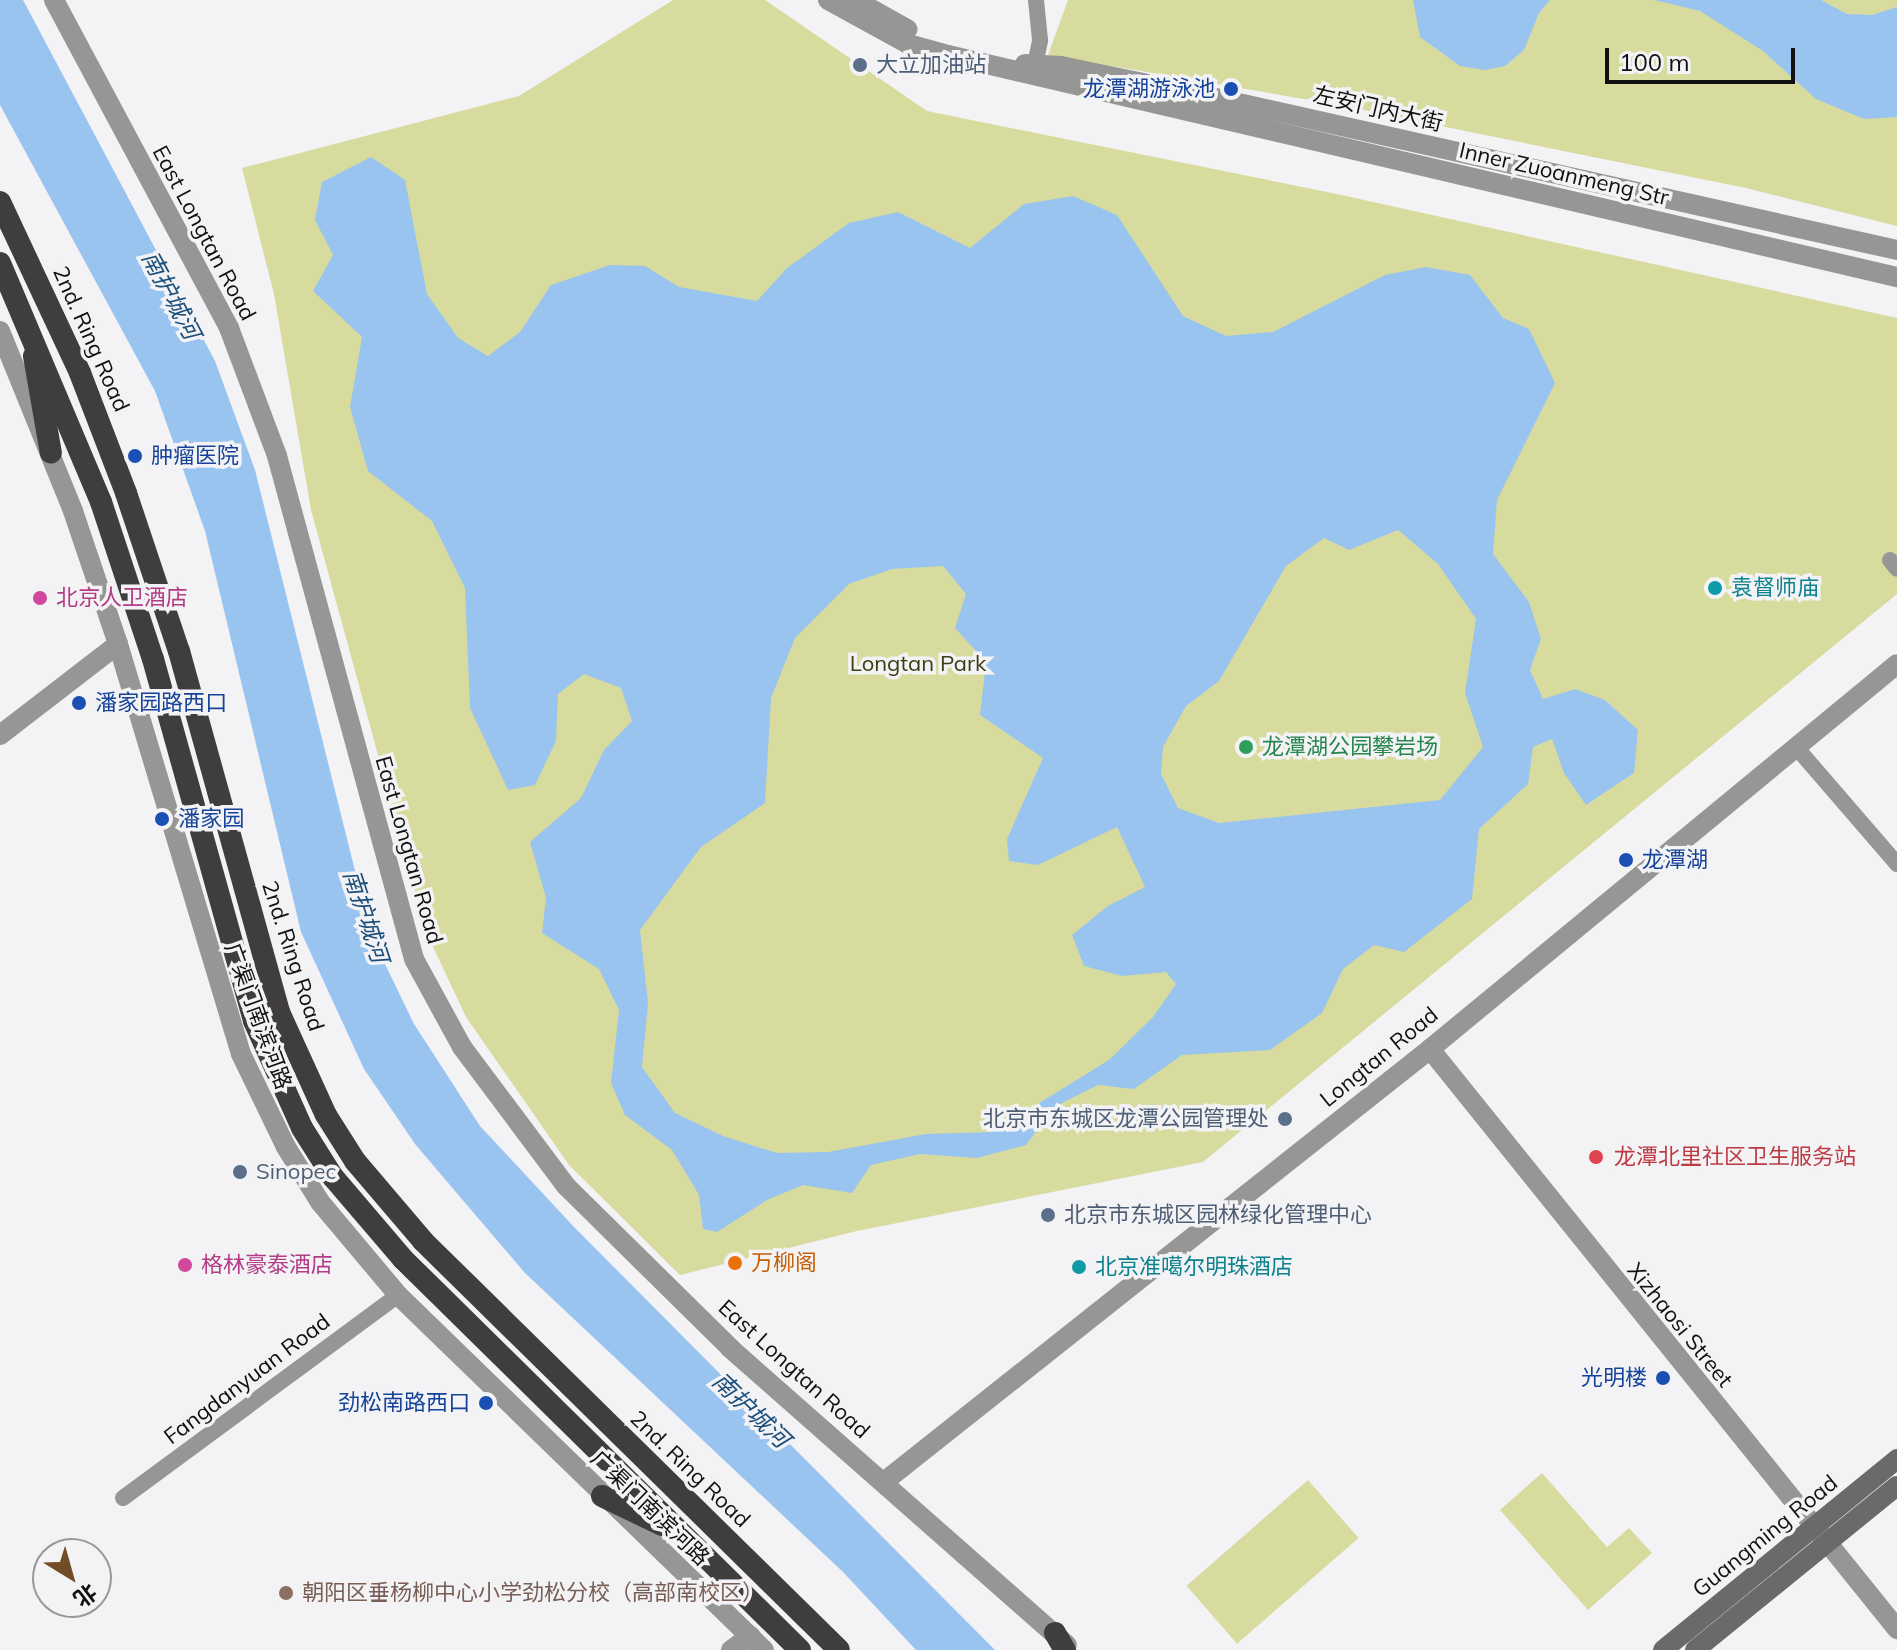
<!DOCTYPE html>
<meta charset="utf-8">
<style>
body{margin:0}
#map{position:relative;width:1897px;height:1650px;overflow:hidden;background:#f3f3f5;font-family:Mulish,"Noto Sans SC",sans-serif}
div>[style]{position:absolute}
.green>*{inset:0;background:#d7db9d;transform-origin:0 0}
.water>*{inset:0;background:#9ac4f0}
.minor>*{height:16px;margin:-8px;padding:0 8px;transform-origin:8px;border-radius:8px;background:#969695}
.tertiary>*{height:20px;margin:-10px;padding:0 10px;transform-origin:10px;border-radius:10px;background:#969695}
.secondary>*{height:20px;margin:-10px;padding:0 10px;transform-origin:10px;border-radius:10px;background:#6b6a69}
.trunk>*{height:22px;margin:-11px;padding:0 11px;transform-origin:11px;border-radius:11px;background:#403e3d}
.dots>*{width:22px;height:22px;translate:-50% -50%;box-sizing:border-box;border:4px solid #f3f3f5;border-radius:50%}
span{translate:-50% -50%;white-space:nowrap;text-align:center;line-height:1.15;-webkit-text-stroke:7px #f3f3f5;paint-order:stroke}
.service-label{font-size:22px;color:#4e5e75}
.left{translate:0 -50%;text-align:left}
.right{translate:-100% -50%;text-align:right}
.transit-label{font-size:22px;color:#164399}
.street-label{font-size:22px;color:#101010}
.culture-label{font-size:22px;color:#0d838f}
.hotel-label{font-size:22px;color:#b23c85}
.park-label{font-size:22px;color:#3c3e12}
.leisure-label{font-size:22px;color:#27864d}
.health-label{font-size:22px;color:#be3a42}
.food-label{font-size:22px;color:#c56008}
.education-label{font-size:22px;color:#785e54}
.water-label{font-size:24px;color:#1d4f7d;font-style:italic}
.north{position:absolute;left:32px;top:1538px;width:80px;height:80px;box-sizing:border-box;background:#f3f3f5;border:2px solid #989899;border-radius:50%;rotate:143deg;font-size:22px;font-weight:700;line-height:32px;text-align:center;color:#101010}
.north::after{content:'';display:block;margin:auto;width:28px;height:36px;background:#714c27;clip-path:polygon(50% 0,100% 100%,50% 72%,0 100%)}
.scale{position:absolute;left:1605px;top:48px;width:190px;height:36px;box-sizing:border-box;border:4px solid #101010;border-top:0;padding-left:10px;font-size:24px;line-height:28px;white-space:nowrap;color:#101010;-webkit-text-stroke:6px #f3f3f5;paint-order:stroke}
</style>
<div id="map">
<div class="green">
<div style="clip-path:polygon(673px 0,765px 0,927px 111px,1337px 194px,1897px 318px,1897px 594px,1203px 1162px,857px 1231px,680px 1275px,569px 1165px,466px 1017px,427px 934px,311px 510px,274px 294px,242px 168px,519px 96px)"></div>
<div style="clip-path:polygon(1068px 0,1897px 0,1897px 226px,1746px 188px,1327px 103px,1048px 55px)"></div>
<div style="clip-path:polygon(1542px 1473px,1607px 1547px,1629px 1528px,1652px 1553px,1588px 1610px,1500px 1510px)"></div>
<div style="left:1308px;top:1480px;width:77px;height:161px;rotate:49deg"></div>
</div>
<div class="water">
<div style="clip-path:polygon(0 0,23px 0,215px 361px,255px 470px,371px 935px,414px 1024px,480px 1126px,575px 1228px,995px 1650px,916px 1650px,843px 1572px,525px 1273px,415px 1144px,364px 1069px,301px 932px,205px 531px,155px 391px,0 105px)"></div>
<div style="clip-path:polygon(1413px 0,1550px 0,1539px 13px,1524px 50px,1505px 66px,1485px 70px,1460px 66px,1420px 37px)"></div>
<div style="clip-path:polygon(1654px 0,1821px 0,1847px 14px,1872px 15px,1897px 7px,1897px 117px,1864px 119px,1816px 99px,1763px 51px,1700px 11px)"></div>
<div style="clip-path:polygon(evenodd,371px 157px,405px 180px,427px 294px,458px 338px,488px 356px,520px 332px,551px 285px,610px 265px,645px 266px,679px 287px,757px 301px,787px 268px,849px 223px,898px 212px,970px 248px,1024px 204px,1073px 196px,1117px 215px,1183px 316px,1226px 336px,1273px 332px,1385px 275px,1426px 267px,1470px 275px,1503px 318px,1529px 329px,1555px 383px,1497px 500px,1493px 554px,1529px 602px,1541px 639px,1530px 670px,1543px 699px,1575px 689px,1605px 700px,1638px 730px,1634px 773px,1586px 805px,1564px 773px,1552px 739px,1533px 747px,1528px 784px,1479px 829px,1472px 899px,1404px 952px,1374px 945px,1343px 969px,1322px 1013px,1270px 1050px,1182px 1055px,1134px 1089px,1098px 1085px,1054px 1107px,1026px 1145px,977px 1158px,920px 1154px,871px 1165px,852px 1193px,803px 1185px,767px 1200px,717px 1232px,703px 1229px,699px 1195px,672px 1150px,625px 1115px,611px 1083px,619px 1010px,599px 969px,542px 933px,546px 898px,530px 842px,581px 798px,604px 750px,632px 721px,621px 688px,584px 674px,558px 694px,556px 741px,535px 785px,508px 790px,470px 708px,465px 588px,432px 521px,368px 471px,350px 407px,362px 337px,313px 291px,333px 255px,315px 220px,322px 182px,371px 157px,1398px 530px,1438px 564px,1476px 619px,1465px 693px,1483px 747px,1440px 800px,1219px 823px,1178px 808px,1161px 774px,1163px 747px,1186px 706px,1219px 681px,1286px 566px,1324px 538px,1349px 550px,1398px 530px,371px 157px,943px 566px,966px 594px,955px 628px,986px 662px,980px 715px,1043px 758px,1007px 839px,1009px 861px,1038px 865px,1117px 827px,1145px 887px,1108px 906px,1072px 935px,1084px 966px,1122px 976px,1166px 972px,1176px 984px,1153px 1017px,1109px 1060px,992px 1132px,926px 1134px,828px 1152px,777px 1153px,723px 1136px,675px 1113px,642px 1067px,648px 1003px,640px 930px,701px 847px,765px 803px,771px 698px,795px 638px,849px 584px,892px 569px,943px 566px)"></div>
</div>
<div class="minor">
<div style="left:1033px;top:74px;width:35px;rotate:-78deg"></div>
<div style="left:1040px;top:40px;width:40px;rotate:-95.7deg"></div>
<div style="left:1890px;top:560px;width:11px;rotate:52deg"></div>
<div style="left:1796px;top:747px;width:155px;rotate:49.2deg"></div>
<div style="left:123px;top:1498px;width:342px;rotate:-36.4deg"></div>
</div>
<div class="tertiary">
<div style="left:54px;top:0;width:372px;rotate:61.9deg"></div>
<div style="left:229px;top:328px;width:137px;rotate:69.4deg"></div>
<div style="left:277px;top:456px;width:521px;rotate:74.76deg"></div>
<div style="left:414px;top:959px;width:100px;rotate:61.4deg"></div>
<div style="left:462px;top:1047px;width:174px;rotate:53.2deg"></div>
<div style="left:566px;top:1186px;width:231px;rotate:44.6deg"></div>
<div style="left:730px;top:1348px;width:449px;rotate:41.4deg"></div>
<div style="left:828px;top:0;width:91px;rotate:28.8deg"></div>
<div style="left:908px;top:44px;width:41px;rotate:15.4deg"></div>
<div style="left:948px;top:55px;width:975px;rotate:13.17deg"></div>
<div style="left:855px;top:0;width:60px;rotate:29.1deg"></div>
<div style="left:1025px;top:64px;width:36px;rotate:3deg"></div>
<div style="left:1061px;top:66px;width:167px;rotate:11.7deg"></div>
<div style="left:1225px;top:100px;width:689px;rotate:12.58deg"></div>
<div style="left:0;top:331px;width:194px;rotate:67.9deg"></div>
<div style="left:73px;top:511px;width:140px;rotate:71.3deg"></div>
<div style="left:118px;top:644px;width:428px;rotate:73.3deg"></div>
<div style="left:241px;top:1054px;width:103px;rotate:64.2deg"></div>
<div style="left:286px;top:1147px;width:65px;rotate:58.3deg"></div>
<div style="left:320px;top:1202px;width:121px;rotate:50deg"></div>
<div style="left:398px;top:1295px;width:510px;rotate:44.13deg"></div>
<div style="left:0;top:735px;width:149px;rotate:-37.6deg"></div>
<div style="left:1430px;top:1049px;width:745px;rotate:51.16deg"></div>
<div style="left:885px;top:1481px;width:695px;rotate:-38.4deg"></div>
<div style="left:1430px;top:1049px;width:605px;rotate:-39.5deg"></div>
<div style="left:731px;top:1650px;width:24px;rotate:-36deg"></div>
</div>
<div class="secondary">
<div style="left:1663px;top:1650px;width:302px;rotate:-39.2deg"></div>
<div style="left:1695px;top:1650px;width:260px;rotate:-39.1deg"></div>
</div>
<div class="trunk">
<div style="left:0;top:202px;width:189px;rotate:64.9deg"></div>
<div style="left:80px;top:373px;width:129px;rotate:69deg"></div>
<div style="left:126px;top:493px;width:167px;rotate:71.5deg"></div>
<div style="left:179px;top:651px;width:375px;rotate:74.5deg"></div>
<div style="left:279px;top:1012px;width:113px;rotate:65.5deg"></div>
<div style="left:326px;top:1115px;width:54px;rotate:57.8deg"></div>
<div style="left:355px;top:1161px;width:105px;rotate:49.6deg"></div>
<div style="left:423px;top:1241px;width:583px;rotate:44.51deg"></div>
<div style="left:0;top:263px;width:259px;rotate:67.1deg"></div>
<div style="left:101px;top:502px;width:165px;rotate:71.7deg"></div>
<div style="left:153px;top:659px;width:376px;rotate:74.4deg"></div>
<div style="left:254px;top:1021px;width:117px;rotate:65.8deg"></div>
<div style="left:302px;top:1128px;width:58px;rotate:57.7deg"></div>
<div style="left:333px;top:1177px;width:108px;rotate:49.5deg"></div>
<div style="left:403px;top:1259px;width:557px;rotate:44.56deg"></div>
<div style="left:34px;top:356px;width:98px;rotate:80.1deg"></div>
<div style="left:602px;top:1496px;width:67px;rotate:25.8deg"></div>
<div style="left:1055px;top:1633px;width:20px;rotate:60deg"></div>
</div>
<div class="dots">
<div style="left:860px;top:65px;background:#5c6f8a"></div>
<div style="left:1231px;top:89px;background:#1a4fb4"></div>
<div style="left:135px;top:456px;background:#1a4fb4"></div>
<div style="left:1715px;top:588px;background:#0f9aa8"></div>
<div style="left:40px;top:598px;background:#d1479c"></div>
<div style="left:79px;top:703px;background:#1a4fb4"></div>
<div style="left:1246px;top:747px;background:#2e9e5b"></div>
<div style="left:162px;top:819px;background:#1a4fb4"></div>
<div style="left:1626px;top:860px;background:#1a4fb4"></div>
<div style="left:1285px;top:1119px;background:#5c6f8a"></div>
<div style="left:1596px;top:1157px;background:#e0444e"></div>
<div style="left:240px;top:1172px;background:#5c6f8a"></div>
<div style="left:1048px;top:1215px;background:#5c6f8a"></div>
<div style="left:735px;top:1263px;background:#e8710a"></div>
<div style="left:185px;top:1265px;background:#d1479c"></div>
<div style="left:1079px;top:1267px;background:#0f9aa8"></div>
<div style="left:1663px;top:1378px;background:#1a4fb4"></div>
<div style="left:486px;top:1403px;background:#1a4fb4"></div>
<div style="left:286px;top:1593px;background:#8d6e63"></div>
</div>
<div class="service-label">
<span class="left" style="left:876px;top:65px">大立加油站</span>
<span class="right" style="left:1269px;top:1119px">北京市东城区龙潭公园管理处</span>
<span class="left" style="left:256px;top:1172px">Sinopec</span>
<span class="left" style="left:1064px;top:1215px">北京市东城区园林绿化管理中心</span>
</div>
<div class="transit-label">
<span class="right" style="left:1215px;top:89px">龙潭湖游泳池</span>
<span class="left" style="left:151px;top:456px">肿瘤医院</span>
<span class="left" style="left:95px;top:703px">潘家园路西口</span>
<span class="left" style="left:178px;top:819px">潘家园</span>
<span class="left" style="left:1642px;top:860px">龙潭湖</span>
<span class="right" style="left:1647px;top:1378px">光明楼</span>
<span class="right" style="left:470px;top:1403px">劲松南路西口</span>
</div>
<div class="street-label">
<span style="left:1378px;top:109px;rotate:13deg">左安门内大街</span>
<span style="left:1564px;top:174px;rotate:13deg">Inner Zuoanmeng Str</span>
<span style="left:204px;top:233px;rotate:62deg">East Longtan Road</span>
<span style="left:91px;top:339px;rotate:66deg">2nd. Ring Road</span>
<span style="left:409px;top:850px;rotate:74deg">East Longtan Road</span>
<span style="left:293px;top:956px;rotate:72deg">2nd. Ring Road</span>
<span style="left:258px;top:1016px;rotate:70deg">广渠门南滨河路</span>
<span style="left:1379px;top:1057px;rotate:-39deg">Longtan Road</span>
<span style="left:1680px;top:1325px;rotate:51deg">Xizhaosi Street</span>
<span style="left:794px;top:1369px;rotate:42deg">East Longtan Road</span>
<span style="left:247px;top:1379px;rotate:-37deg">Fangdanyuan Road</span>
<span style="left:690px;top:1469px;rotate:44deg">2nd. Ring Road</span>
<span style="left:650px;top:1508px;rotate:44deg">广渠门南滨河路</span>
<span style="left:1765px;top:1536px;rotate:-39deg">Guangming Road</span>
</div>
<div class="culture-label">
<span class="left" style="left:1731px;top:588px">袁督师庙</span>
<span class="left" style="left:1095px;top:1267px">北京准噶尔明珠酒店</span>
</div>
<div class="hotel-label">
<span class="left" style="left:56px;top:598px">北京人卫酒店</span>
<span class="left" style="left:201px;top:1265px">格林豪泰酒店</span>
</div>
<div class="park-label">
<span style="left:918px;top:664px">Longtan Park</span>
</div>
<div class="leisure-label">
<span class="left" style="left:1262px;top:747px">龙潭湖公园攀岩场</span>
</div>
<div class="health-label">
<span class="left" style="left:1614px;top:1157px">龙潭北里社区卫生服务站</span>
</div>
<div class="food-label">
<span class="left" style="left:751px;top:1263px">万柳阁</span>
</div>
<div class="education-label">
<span class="left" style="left:302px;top:1593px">朝阳区垂杨柳中心小学劲松分校（高部南校区）</span>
</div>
<div class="water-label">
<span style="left:171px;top:295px;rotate:62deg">南护城河</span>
<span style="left:366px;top:916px;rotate:72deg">南护城河</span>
<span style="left:751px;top:1410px;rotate:44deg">南护城河</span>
</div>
<div class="north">北</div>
<div class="scale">100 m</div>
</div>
